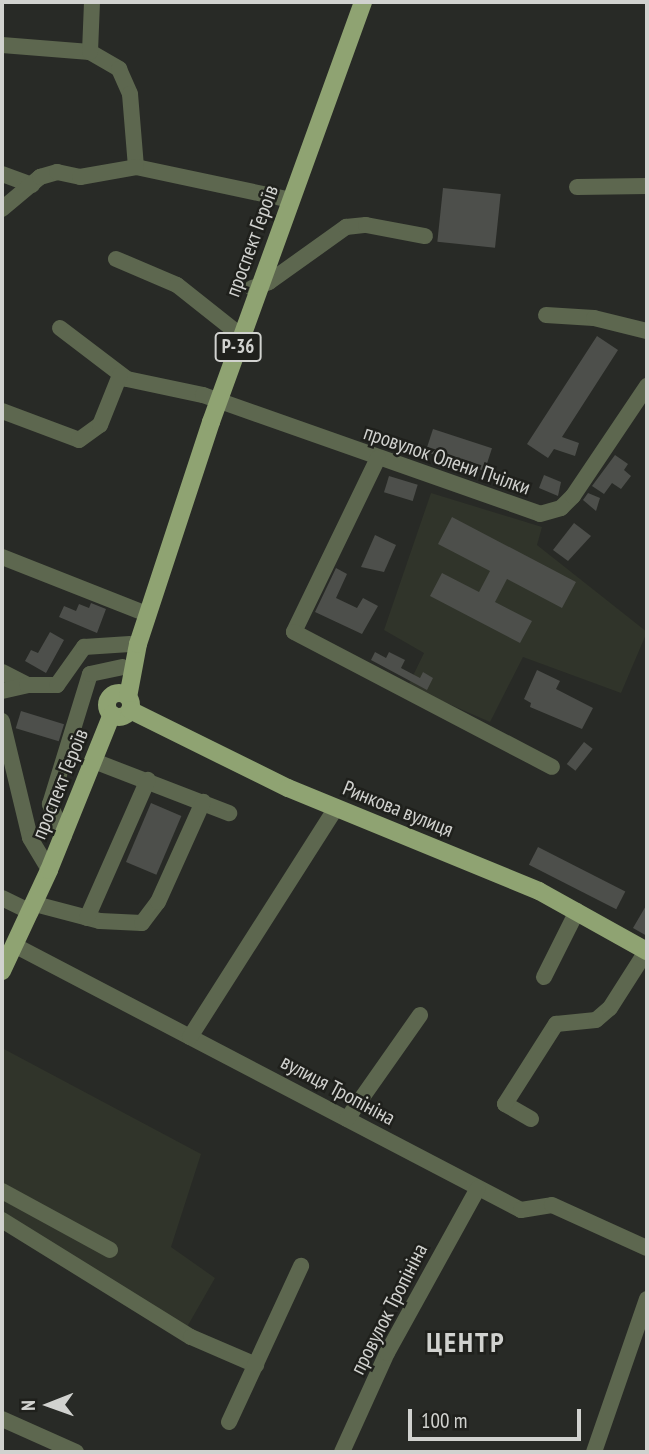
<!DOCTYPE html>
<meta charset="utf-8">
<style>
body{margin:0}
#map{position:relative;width:649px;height:1454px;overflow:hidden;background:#282a26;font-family:"PT Sans Narrow",sans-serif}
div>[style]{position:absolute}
.built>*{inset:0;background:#30342a}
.building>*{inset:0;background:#4d4f4b;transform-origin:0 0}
.minor>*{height:16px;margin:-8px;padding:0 8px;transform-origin:8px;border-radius:8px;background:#5d674f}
.major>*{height:18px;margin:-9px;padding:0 9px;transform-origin:9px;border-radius:9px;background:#8fa372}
.major>.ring{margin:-9px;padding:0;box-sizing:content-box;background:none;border:18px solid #8fa372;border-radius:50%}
span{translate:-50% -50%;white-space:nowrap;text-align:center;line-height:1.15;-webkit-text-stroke:5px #1f201c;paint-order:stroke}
.shield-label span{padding:2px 5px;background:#1f201c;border:2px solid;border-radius:5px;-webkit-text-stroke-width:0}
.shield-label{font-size:19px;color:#d1d2cf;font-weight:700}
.street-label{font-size:21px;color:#d1d2cf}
.district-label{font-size:28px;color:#d1d2cf;font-weight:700;letter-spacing:2px}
.frame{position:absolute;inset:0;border:4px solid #d1d2cf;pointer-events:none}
.north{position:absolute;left:14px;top:1370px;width:70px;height:70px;-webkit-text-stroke:5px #1f201c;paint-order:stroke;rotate:269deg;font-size:19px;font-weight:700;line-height:28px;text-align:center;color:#d1d2cf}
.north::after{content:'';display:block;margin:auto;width:24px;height:32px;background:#d1d2cf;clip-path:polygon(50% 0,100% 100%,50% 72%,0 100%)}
.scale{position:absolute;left:408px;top:1409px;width:173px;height:32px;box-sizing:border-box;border:4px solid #d1d2cf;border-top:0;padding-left:9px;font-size:21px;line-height:24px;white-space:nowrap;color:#d1d2cf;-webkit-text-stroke:5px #1f201c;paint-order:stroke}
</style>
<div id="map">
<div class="built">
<div style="clip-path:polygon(431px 493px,542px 527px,537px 545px,647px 632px,621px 693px,523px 657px,490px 722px,408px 686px,424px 653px,384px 630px)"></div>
<div style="clip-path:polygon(2px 1048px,201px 1154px,171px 1247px,215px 1278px,187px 1327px,2px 1214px)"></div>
</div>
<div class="building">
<div style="left:443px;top:188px;width:58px;height:54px;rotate:6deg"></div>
<div style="clip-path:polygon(597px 336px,618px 350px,562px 437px,579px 443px,575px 456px,554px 449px,548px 458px,527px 444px)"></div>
<div style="left:433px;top:429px;width:62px;height:24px;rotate:18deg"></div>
<div style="clip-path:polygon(615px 455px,628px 464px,624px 470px,631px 476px,621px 489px,612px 483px,604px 494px,592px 486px)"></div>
<div style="clip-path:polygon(544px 475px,561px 482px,558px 496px,539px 488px)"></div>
<div style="left:389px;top:476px;width:30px;height:17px;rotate:17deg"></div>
<div style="clip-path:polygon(588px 493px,600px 498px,596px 511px,583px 500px)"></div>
<div style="clip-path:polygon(452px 517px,576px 582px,562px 608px,507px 579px,495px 602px,532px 621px,520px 643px,430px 596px,442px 573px,479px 592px,490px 571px,438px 544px)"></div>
<div style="clip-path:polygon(574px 523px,591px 536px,568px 561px,553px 550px)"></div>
<div style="clip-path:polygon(375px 535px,396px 545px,384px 572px,361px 567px)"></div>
<div style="clip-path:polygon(336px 568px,347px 574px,336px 598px,357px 608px,363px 598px,378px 606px,362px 634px,315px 612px)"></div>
<div style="clip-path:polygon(91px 603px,106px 609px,97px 633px,59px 617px,64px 606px,76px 611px,79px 604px,89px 608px)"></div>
<div style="clip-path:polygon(50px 632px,64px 640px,46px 673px,25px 661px,31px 650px,38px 653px)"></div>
<div style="clip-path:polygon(375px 652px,386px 658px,389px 652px,405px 660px,401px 668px,420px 678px,423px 672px,433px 678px,427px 690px,371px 660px)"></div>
<div style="clip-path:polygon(537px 670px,560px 681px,556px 689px,593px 708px,582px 729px,530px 707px,531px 703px,524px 699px)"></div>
<div style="left:21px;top:711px;width:45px;height:18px;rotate:17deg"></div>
<div style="left:584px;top:742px;width:11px;height:28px;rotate:38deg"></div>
<div style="left:151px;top:803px;width:33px;height:64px;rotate:23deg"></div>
<div style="left:538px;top:847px;width:98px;height:20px;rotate:27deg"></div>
<div style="clip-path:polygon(647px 904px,647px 936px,633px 928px)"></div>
</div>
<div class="minor">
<div style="left:2px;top:45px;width:88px;rotate:4.5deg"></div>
<div style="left:90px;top:52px;width:34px;rotate:30deg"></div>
<div style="left:119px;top:69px;width:27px;rotate:66deg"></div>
<div style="left:130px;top:94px;width:73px;rotate:85.3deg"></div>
<div style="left:136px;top:167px;width:158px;rotate:12deg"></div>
<div style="left:90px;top:52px;width:50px;rotate:-87.7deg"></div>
<div style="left:2px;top:174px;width:32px;rotate:20deg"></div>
<div style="left:577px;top:187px;width:70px;rotate:-0.8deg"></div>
<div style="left:2px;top:209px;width:50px;rotate:-40.1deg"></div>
<div style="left:40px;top:177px;width:18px;rotate:-16deg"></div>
<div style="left:57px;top:172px;width:24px;rotate:12deg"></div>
<div style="left:80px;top:177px;width:57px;rotate:-10.1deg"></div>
<div style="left:116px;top:259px;width:66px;rotate:23.1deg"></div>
<div style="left:177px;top:285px;width:74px;rotate:38.4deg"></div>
<div style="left:252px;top:288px;width:18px;rotate:-19deg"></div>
<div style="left:269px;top:282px;width:95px;rotate:-35.5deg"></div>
<div style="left:346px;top:227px;width:20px;rotate:-6deg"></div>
<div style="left:366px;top:225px;width:60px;rotate:10.6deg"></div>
<div style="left:546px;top:315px;width:48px;rotate:3.6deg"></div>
<div style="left:594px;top:318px;width:55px;rotate:13.8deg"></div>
<div style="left:60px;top:328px;width:84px;rotate:37.3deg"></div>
<div style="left:127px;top:379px;width:78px;rotate:11.9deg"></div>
<div style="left:203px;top:395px;width:357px;rotate:19.4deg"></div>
<div style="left:540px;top:514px;width:22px;rotate:-16deg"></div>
<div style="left:561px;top:508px;width:17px;rotate:-45deg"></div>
<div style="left:573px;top:496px;width:133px;rotate:-56.1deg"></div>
<div style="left:2px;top:411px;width:82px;rotate:20.6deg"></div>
<div style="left:79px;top:440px;width:26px;rotate:-36deg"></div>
<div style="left:100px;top:425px;width:54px;rotate:-68.2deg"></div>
<div style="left:378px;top:458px;width:193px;rotate:115.8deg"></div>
<div style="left:294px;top:632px;width:291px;rotate:27.6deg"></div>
<div style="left:2px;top:557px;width:147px;rotate:21.5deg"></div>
<div style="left:2px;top:672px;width:28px;rotate:27deg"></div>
<div style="left:2px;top:691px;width:26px;rotate:-13deg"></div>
<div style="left:27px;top:685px;width:30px"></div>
<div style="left:57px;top:685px;width:47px;rotate:-54.6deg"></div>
<div style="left:84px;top:647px;width:46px;rotate:-3.7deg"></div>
<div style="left:2px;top:721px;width:120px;rotate:76.5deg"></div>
<div style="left:30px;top:838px;width:37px;rotate:59deg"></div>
<div style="left:94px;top:761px;width:145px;rotate:21.1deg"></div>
<div style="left:64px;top:836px;width:35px;rotate:-114deg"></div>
<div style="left:50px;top:804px;width:136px;rotate:-72.9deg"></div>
<div style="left:90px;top:674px;width:33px;rotate:-12deg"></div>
<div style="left:2px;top:898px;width:32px;rotate:26deg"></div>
<div style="left:35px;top:904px;width:67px;rotate:14.7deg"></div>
<div style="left:100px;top:921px;width:42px;rotate:2.7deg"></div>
<div style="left:142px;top:923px;width:26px;rotate:-53deg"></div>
<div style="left:158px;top:902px;width:110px;rotate:-65.8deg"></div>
<div style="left:87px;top:918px;width:151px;rotate:-66.2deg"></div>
<div style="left:14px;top:945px;width:572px;rotate:27.6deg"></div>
<div style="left:521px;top:1210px;width:31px;rotate:-9deg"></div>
<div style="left:552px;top:1205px;width:104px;rotate:24.4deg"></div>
<div style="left:544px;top:977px;width:74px;rotate:-63.4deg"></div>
<div style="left:190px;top:1037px;width:272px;rotate:-57.5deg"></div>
<div style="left:347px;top:1119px;width:127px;rotate:-54.9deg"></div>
<div style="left:531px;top:1119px;width:30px;rotate:-150deg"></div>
<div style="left:505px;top:1104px;width:95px;rotate:-57.5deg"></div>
<div style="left:556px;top:1024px;width:40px;rotate:-5.7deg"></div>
<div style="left:596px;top:1020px;width:18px;rotate:-41deg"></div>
<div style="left:610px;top:1008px;width:69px;rotate:-57.5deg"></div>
<div style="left:2px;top:1191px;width:123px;rotate:28.6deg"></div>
<div style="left:2px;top:1220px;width:222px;rotate:31.8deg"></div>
<div style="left:191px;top:1337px;width:71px;rotate:23.3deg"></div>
<div style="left:2px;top:1419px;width:81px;rotate:24deg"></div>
<div style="left:229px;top:1422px;width:172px;rotate:-65.2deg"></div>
<div style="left:342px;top:1452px;width:109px;rotate:-65.6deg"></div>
<div style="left:387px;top:1353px;width:188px;rotate:-61.1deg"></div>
<div style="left:594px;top:1452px;width:162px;rotate:-70.9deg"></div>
</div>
<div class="major">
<div class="ring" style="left:107px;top:693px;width:6px;height:6px"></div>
<div style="left:128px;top:697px;width:54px;rotate:-79.3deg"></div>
<div style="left:138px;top:644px;width:234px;rotate:-71.8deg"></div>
<div style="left:211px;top:422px;width:447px;rotate:-70.1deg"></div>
<div style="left:130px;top:710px;width:176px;rotate:26.3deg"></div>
<div style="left:288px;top:788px;width:271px;rotate:22.3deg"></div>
<div style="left:539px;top:891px;width:124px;rotate:29.1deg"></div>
<div style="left:2px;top:971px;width:111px;rotate:-65deg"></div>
<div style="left:49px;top:870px;width:168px;rotate:-68deg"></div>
</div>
<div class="shield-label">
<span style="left:238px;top:347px">Р-36</span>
</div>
<div class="street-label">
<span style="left:252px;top:241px;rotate:-70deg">проспект Героїв</span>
<span style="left:447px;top:460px;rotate:19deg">провулок Олени Пчілки</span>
<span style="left:60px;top:784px;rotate:-68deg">проспект Героїв</span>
<span style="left:398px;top:809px;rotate:22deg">Ринкова вулиця</span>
<span style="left:338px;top:1090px;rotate:28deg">вулиця Тропініна</span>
<span style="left:389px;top:1309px;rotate:-63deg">провулок Тропініна</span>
</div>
<div class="district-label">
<span style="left:466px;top:1342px">ЦЕНТР</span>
</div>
<div class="frame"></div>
<div class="north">N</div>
<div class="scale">100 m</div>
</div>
